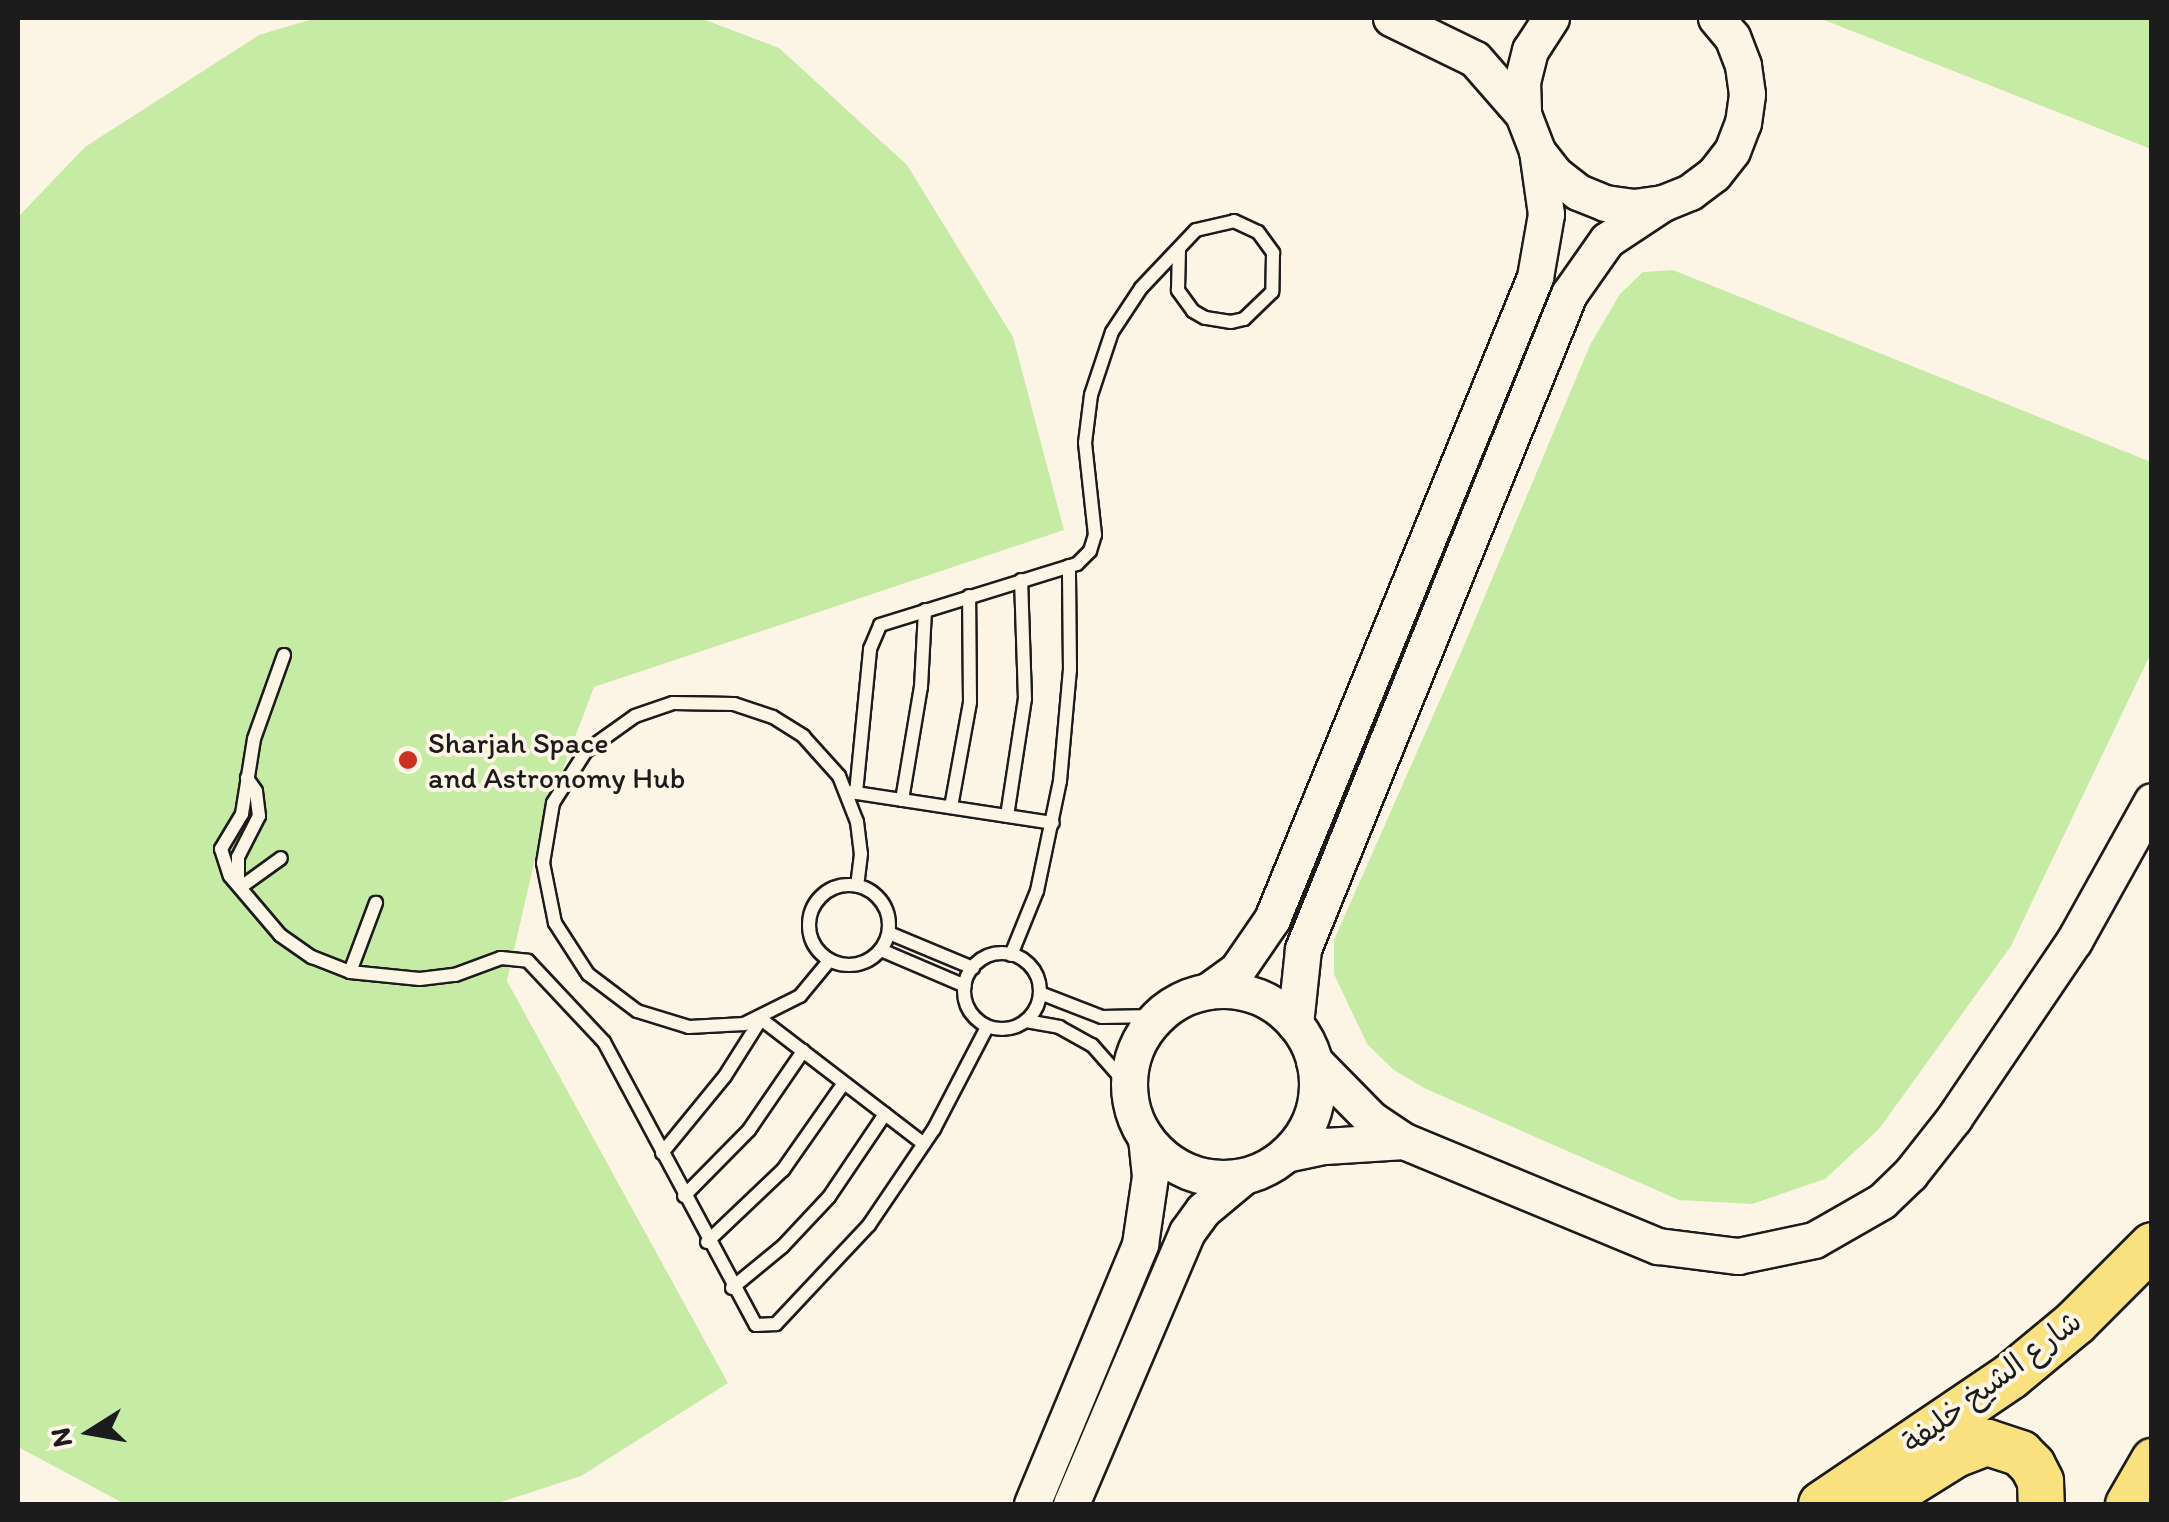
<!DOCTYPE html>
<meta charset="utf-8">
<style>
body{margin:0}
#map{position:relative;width:2169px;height:1522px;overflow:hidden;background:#fcf5e5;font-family:Itim,"Playpen Sans Arabic",sans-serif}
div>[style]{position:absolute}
.green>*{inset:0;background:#c6eba5}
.roads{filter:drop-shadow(2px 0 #1c1c1c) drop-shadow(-2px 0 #1c1c1c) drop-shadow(0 2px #1c1c1c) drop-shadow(0 -2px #1c1c1c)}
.lane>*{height:12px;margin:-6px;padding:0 6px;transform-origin:6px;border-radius:6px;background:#fcf5e5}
.lane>.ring{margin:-6px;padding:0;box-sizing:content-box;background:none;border:12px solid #fcf5e5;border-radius:50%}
.secondary>*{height:35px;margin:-17.5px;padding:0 17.5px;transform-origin:17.5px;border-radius:17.5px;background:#fcf5e5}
.secondary>.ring{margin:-17.5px;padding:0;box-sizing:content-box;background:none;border:35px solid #fcf5e5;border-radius:50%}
.primary>*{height:40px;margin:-20px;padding:0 20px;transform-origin:20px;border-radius:20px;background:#fae180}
.highway>*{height:45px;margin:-22.5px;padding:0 22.5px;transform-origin:22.5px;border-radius:22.5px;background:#fae180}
.dots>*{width:28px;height:28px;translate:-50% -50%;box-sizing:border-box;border:5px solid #fcf5e5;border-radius:50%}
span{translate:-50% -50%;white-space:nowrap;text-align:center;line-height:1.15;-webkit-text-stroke:8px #fcf5e5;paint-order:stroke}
.poi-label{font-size:30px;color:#1c1c1c}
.left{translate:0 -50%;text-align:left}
.street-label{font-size:30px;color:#1c1c1c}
.frame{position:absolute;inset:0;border:20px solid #1c1c1c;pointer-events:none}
.north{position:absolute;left:40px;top:1382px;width:100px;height:100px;-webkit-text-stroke:8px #fcf5e5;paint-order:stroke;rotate:259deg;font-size:28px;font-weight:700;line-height:40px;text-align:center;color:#1c1c1c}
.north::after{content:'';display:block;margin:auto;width:35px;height:45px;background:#1c1c1c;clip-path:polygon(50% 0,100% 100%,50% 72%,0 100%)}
</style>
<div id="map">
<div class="green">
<div style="clip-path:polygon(316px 18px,700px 18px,779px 48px,907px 165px,1013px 337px,1064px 530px,594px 687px,544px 819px,507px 981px,728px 1383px,581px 1476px,495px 1504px,125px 1504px,18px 1447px,18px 217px,85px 147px,259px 35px)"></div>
<div style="clip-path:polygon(1819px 18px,2151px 18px,2151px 149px)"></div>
<div style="clip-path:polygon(1673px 270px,2151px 462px,2151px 653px,2011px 946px,1879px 1129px,1825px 1179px,1752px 1204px,1679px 1200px,1424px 1088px,1394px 1070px,1367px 1044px,1334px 974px,1334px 940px,1466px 641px,1590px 345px,1620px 294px,1643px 272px)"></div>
</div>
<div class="roads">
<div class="lane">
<div style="left:284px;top:655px;width:89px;rotate:109.7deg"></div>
<div style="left:254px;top:739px;width:76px;rotate:99.1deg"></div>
<div style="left:242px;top:814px;width:41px;rotate:121deg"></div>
<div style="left:221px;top:849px;width:28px;rotate:72deg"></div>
<div style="left:230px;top:876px;width:77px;rotate:49.7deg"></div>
<div style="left:280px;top:935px;width:39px;rotate:35deg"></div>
<div style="left:312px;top:957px;width:41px;rotate:21.5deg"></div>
<div style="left:350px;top:972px;width:70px;rotate:5.7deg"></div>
<div style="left:420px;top:979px;width:35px;rotate:-7deg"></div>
<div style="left:455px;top:975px;width:49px;rotate:-20.3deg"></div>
<div style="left:501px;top:958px;width:27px;rotate:6deg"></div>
<div style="left:528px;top:961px;width:111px;rotate:46.8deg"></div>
<div style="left:604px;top:1042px;width:321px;rotate:61.8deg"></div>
<div style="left:756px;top:1325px;width:20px;rotate:-3deg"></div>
<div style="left:776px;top:1324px;width:136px;rotate:-46.8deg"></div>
<div style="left:869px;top:1225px;width:116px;rotate:-55.9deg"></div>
<div style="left:934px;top:1129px;width:115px;rotate:-62.5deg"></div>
<div style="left:850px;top:792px;width:205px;rotate:8.7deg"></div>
<div style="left:856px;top:793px;width:145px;rotate:-84.4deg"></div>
<div style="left:870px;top:649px;width:26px;rotate:-67deg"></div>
<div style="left:880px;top:625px;width:206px;rotate:-17.2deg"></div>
<div style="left:1077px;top:564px;width:18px;rotate:-45deg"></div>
<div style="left:1090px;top:551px;width:17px;rotate:-73deg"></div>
<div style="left:1095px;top:535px;width:93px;rotate:-96.2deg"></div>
<div style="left:1085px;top:443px;width:48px;rotate:-82.9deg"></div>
<div style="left:1091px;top:395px;width:66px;rotate:-71.6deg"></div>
<div style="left:1112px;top:332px;width:53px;rotate:-56.6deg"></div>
<div style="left:1141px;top:288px;width:80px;rotate:-46.5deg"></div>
<div style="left:1196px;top:230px;width:39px;rotate:-13deg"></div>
<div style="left:1234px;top:221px;width:26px;rotate:25deg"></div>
<div style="left:1258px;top:232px;width:26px;rotate:54deg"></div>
<div style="left:1273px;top:253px;width:39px;rotate:91deg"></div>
<div style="left:1272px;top:292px;width:39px;rotate:136deg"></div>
<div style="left:1244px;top:319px;width:13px;rotate:167deg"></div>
<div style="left:1231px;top:322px;width:26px;rotate:-171deg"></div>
<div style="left:1205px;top:318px;width:14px;rotate:-150deg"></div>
<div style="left:1193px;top:311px;width:26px;rotate:-126deg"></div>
<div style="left:1178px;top:290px;width:40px;rotate:-88.6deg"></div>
<div style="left:902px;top:800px;width:115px;rotate:-80.5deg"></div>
<div style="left:921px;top:687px;width:77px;rotate:-87deg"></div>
<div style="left:951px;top:807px;width:107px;rotate:-79.7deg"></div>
<div style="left:970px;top:702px;width:106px;rotate:-90.5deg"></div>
<div style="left:1007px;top:816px;width:118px;rotate:-81.3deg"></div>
<div style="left:1025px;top:699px;width:119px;rotate:-91.9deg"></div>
<div style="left:238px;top:881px;width:24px;rotate:-90deg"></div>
<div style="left:238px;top:857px;width:46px;rotate:-62.9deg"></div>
<div style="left:259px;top:816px;width:25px;rotate:-97deg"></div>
<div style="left:256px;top:791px;width:16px;rotate:-125deg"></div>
<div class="ring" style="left:809px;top:885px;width:68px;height:68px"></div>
<div style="left:241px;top:887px;width:49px;rotate:-35.9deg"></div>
<div style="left:889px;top:933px;width:91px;rotate:22.6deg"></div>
<div style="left:881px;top:950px;width:91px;rotate:23.2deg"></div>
<div class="ring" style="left:964px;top:953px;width:64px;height:64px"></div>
<div style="left:1011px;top:955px;width:69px;rotate:-67.9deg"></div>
<div style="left:1037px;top:891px;width:112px;rotate:-78.2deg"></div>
<div style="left:1060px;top:781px;width:111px;rotate:-84.9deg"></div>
<div style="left:1070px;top:670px;width:104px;rotate:-90.6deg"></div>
<div style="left:829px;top:961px;width:45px;rotate:129.6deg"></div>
<div style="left:800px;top:996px;width:63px;rotate:153.4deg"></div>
<div style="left:744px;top:1024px;width:55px;rotate:176.9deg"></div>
<div style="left:689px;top:1027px;width:54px;rotate:-162.9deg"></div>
<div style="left:637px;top:1011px;width:61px;rotate:-142.9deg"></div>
<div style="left:588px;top:974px;width:61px;rotate:-122.9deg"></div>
<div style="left:555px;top:923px;width:61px;rotate:-101.3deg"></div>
<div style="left:543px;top:863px;width:61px;rotate:-80.5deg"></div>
<div style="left:553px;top:803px;width:62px;rotate:-57.6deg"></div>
<div style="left:586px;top:751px;width:60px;rotate:-35.5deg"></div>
<div style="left:635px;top:716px;width:40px;rotate:-18.9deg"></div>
<div style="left:673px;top:703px;width:61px;rotate:0.9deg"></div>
<div style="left:734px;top:704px;width:41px;rotate:18.4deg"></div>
<div style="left:773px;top:717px;width:36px;rotate:32deg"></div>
<div style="left:803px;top:736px;width:54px;rotate:48deg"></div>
<div style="left:839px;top:776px;width:49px;rotate:68.6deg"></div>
<div style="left:857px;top:822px;width:32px;rotate:83deg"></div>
<div style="left:861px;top:854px;width:32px;rotate:97deg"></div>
<div style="left:350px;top:972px;width:74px;rotate:-69.4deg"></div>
<div style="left:1040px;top:993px;width:66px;rotate:21.2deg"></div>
<div style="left:1102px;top:1017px;width:54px;rotate:-1.1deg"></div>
<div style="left:1026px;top:1021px;width:34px;rotate:10deg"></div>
<div style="left:1059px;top:1027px;width:38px;rotate:29deg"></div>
<div style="left:1092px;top:1045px;width:56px;rotate:48.6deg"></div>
<div style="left:662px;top:1153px;width:99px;rotate:-50.7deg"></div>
<div style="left:725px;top:1076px;width:67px;rotate:-57.7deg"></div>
<div style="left:761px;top:1019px;width:205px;rotate:37.5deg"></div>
<div style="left:684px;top:1196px;width:93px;rotate:-45.4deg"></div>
<div style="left:749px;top:1130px;width:96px;rotate:-55.6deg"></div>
<div style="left:707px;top:1242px;width:105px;rotate:-43.5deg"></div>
<div style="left:783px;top:1170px;width:106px;rotate:-55deg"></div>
<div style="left:732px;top:1288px;width:66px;rotate:-39.5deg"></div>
<div style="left:783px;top:1246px;width:67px;rotate:-46.8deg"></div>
<div style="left:829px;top:1197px;width:100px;rotate:-56deg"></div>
</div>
<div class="secondary">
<div style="left:1391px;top:18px;width:93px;rotate:26deg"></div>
<div style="left:1475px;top:59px;width:73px;rotate:48.9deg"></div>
<div style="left:1551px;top:18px;width:38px;rotate:123deg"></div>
<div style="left:1530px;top:50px;width:32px;rotate:104deg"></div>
<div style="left:1522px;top:81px;width:33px;rotate:88deg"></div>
<div style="left:1523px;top:114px;width:40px;rotate:69deg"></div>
<div style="left:1537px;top:151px;width:29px;rotate:52deg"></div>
<div style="left:1555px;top:174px;width:29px;rotate:38deg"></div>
<div style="left:1578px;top:192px;width:29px;rotate:22deg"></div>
<div style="left:1605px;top:203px;width:29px;rotate:8deg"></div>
<div style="left:1634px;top:207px;width:29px;rotate:-8deg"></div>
<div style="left:1663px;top:203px;width:29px;rotate:-22deg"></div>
<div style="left:1690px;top:192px;width:30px;rotate:-37deg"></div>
<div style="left:1714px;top:174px;width:29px;rotate:-52deg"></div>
<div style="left:1732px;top:151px;width:30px;rotate:-69deg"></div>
<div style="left:1743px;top:123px;width:29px;rotate:-82deg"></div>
<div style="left:1747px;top:94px;width:29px;rotate:-98deg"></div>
<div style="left:1743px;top:65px;width:30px;rotate:-111deg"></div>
<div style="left:1732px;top:37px;width:25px;rotate:-130deg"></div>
<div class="ring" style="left:1129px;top:990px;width:153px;height:153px"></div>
<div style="left:1208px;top:991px;width:36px;rotate:-36deg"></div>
<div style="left:1237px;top:970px;width:62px;rotate:-55.5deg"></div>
<div style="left:1272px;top:919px;width:694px;rotate:-67.72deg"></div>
<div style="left:1535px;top:277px;width:64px;rotate:-80.1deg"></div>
<div style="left:1546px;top:214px;width:64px;rotate:-98.1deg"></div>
<div style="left:1295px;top:1024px;width:75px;rotate:-83.9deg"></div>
<div style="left:1303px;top:949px;width:707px;rotate:-67.9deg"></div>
<div style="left:1569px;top:294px;width:66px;rotate:-54.9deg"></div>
<div style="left:1607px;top:240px;width:67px;rotate:-33.5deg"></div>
<div style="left:1314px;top:1061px;width:81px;rotate:45.5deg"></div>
<div style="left:1371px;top:1119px;width:40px;rotate:34deg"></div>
<div style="left:1404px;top:1141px;width:275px;rotate:22.5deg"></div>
<div style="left:1658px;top:1246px;width:81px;rotate:7.1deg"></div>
<div style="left:1738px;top:1256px;width:78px;rotate:-11.9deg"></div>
<div style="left:1814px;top:1240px;width:78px;rotate:-29.8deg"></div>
<div style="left:1882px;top:1201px;width:39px;rotate:-44deg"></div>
<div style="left:1910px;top:1174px;width:71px;rotate:-51.8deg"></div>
<div style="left:1954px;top:1118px;width:214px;rotate:-55.9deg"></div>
<div style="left:2074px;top:941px;width:160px;rotate:-60.9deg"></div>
<div style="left:1286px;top:1154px;width:40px;rotate:-12deg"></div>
<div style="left:1325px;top:1146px;width:79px;rotate:-3.6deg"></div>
<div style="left:1032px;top:1504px;width:282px;rotate:-67.4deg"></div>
<div style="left:1140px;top:1244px;width:69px;rotate:-81.6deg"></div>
<div style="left:1150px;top:1176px;width:38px;rotate:-96deg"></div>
<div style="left:1071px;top:1504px;width:296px;rotate:-66.9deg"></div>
<div style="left:1187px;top:1232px;width:27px;rotate:-54deg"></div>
<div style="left:1203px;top:1210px;width:53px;rotate:-39.7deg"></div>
</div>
<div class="primary">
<div style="left:2126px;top:1504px;width:52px;rotate:-60deg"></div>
</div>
<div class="highway">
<div style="left:1821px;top:1504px;width:228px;rotate:-34.1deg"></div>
<div style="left:2010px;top:1376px;width:85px;rotate:-39.7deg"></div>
<div style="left:2075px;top:1322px;width:109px;rotate:-45deg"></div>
<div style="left:1875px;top:1504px;width:94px;rotate:-32deg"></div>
<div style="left:1955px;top:1454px;width:34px;rotate:-21deg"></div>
<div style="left:1987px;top:1442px;width:35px;rotate:18deg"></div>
<div style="left:2020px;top:1453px;width:17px;rotate:45deg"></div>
<div style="left:2032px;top:1465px;width:18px;rotate:63deg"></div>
<div style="left:2040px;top:1481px;width:23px;rotate:88deg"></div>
</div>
</div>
<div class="dots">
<div style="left:408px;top:760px;background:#c8321e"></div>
</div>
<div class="poi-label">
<span class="left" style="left:428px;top:760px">Sharjah Space<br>and Astronomy Hub</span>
</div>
<div class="street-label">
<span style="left:1992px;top:1382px;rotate:-37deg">شارع الشيخ خليفة</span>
</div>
<div class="frame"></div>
<div class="north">N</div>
</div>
